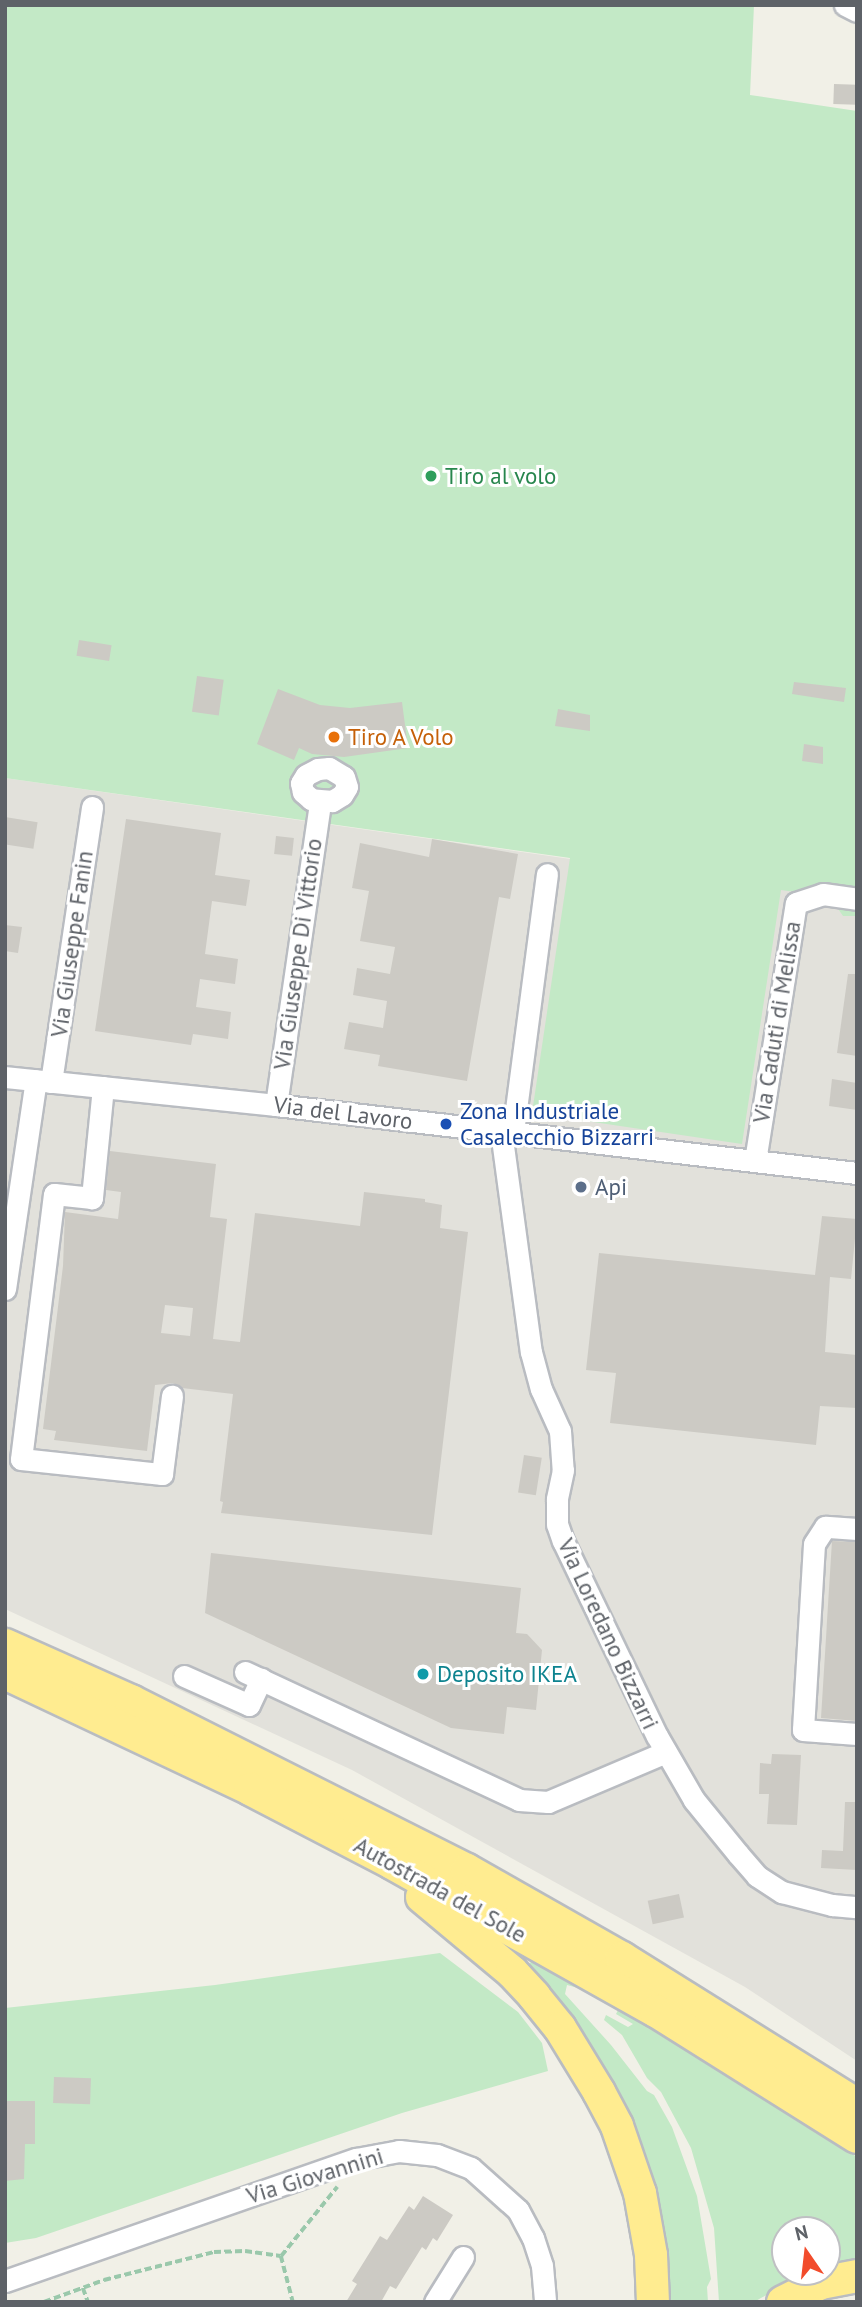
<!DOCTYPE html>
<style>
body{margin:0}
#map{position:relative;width:862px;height:2307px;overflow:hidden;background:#f1f0e7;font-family:"PT Sans",sans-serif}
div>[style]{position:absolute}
.industrial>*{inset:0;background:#e2e1db}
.green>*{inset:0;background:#c3e9c6}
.building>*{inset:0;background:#cccac4;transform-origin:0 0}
.path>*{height:3.5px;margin-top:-1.75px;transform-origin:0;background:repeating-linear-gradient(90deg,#9ac8ab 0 7px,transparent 0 10.5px)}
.roads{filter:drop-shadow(2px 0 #b9bcc1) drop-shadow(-2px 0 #b9bcc1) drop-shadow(0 2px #b9bcc1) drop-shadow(0 -2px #b9bcc1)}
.minor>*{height:21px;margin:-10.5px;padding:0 10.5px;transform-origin:10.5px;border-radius:10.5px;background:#fff}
.highway>*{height:32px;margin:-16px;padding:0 16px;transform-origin:16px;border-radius:16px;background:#ffec90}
.dots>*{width:19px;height:19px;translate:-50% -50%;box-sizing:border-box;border:4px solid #fff;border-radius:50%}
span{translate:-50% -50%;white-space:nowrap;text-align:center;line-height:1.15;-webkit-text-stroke:6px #fff;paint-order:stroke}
.leisure-label{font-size:23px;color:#27864d}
.left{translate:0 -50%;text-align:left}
.food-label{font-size:23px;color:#c56008}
.street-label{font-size:23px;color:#5e6268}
.transit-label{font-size:23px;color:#164399}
.service-label{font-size:23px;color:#4e5e75}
.culture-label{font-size:23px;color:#0d838f}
.frame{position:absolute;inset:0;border:7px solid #5e6268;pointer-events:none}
.north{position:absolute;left:771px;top:2216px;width:70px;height:70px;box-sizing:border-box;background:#fff;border:2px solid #bfc0c3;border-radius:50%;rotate:346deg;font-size:19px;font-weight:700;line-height:28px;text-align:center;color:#5e6268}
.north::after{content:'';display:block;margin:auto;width:24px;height:32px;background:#f24c2c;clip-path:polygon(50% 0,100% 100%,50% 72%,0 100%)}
</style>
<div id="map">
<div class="industrial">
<div style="clip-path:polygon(5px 778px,857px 900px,857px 2061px,745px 1987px,352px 1770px,5px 1609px)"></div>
</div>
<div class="green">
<div style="clip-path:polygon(5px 5px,754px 5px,750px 95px,857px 111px,857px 916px,843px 916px,830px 897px,781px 890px,742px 1144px,532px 1113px,570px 858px,5px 778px)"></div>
<div style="clip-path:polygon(440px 1953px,518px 2012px,542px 2043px,548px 2071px,402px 2113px,36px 2238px,5px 2243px,5px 2008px,215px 1985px)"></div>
<div style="clip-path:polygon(533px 1959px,593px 1992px,567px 1985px,565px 1994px,611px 2045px,647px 2091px,654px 2095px,672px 2127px,697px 2196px,711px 2279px,707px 2287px,708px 2302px,663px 2302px,659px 2239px,514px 1960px,528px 1966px)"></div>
<div style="clip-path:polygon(619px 2008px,857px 2157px,857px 2259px,827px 2265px,827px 2230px,785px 2230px,785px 2272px,807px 2272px,754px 2302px,719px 2302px,714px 2228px,691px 2148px,661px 2092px,647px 2078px,622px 2035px,604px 2020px,606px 2015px,628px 2027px,633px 2024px,616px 2014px)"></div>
</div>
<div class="building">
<div style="left:834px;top:84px;width:23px;height:20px;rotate:2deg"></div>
<div style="left:79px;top:640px;width:33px;height:16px;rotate:9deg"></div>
<div style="left:197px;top:676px;width:27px;height:36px;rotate:8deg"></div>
<div style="clip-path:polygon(794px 682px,846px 688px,844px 702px,792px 694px)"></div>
<div style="clip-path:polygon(278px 689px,320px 705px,350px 708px,402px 702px,408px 748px,344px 757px,312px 754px,299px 748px,294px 760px,257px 744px)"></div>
<div style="clip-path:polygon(558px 709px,590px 715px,590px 731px,555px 726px)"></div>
<div style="clip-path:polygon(804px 744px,823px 747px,823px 764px,802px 761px)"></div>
<div style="left:5px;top:817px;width:33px;height:27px;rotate:9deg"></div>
<div style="clip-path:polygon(126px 819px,221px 833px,215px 875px,250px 880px,246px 906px,212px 901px,205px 954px,238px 959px,235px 984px,200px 979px,196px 1007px,231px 1012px,228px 1039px,193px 1034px,191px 1045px,95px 1031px)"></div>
<div style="left:276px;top:836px;width:18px;height:18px;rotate:6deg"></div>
<div style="clip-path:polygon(432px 839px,518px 854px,510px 899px,499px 897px,467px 1081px,378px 1066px,380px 1055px,344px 1049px,349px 1022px,383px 1028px,387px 1001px,353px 995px,357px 968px,390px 974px,395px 947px,360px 941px,369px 891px,352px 888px,360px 843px,429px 857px)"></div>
<div style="clip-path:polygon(5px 925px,22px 927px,18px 953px,5px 951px)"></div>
<div style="clip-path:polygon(848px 974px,857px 974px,857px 1056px,837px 1053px)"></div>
<div style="clip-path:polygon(832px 1079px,857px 1083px,857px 1110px,829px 1106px)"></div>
<div style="clip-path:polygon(evenodd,110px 1151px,216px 1164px,210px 1217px,227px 1219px,213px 1339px,240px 1342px,255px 1213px,360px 1226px,364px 1192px,425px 1199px,425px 1202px,442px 1205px,440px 1228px,468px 1232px,432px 1535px,221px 1513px,223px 1502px,220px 1501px,233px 1394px,182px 1388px,173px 1383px,155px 1385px,147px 1451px,54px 1440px,56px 1431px,43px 1429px,63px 1266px,65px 1212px,118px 1219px,121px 1192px,106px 1190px,110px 1151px,165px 1305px,193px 1308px,190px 1336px,161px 1333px,165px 1305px)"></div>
<div style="clip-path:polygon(822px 1216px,857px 1219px,851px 1279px,830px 1277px,825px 1352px,857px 1355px,857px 1408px,820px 1406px,816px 1445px,610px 1423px,616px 1373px,586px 1370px,599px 1253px,815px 1275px)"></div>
<div style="left:524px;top:1455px;width:18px;height:38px;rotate:9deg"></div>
<div style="clip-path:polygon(832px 1541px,857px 1542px,857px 1721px,821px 1718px)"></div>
<div style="clip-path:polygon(211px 1553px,521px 1588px,516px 1633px,527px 1634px,542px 1650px,536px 1710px,507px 1707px,504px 1734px,451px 1728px,205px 1613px)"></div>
<div style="clip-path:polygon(772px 1754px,801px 1755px,797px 1825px,767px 1824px,769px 1794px,759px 1794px,760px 1763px,771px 1764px)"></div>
<div style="clip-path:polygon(845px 1802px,857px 1802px,857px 1870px,821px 1868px,822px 1850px,843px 1851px)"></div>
<div style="left:679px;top:1894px;width:24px;height:32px;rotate:78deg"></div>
<div style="left:54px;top:2077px;width:37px;height:26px;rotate:2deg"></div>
<div style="clip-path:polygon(5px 2101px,35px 2101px,35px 2144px,25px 2144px,24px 2179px,5px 2181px)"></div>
<div style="clip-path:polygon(423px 2196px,453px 2215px,437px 2241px,433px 2238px,426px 2250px,422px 2247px,396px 2289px,390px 2286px,381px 2302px,346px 2302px,357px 2284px,352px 2281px,380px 2236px,387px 2240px,409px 2206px,414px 2210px)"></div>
</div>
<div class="path">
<div style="left:281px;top:2256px;width:89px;rotate:-50.9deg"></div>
<div style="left:83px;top:2288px;width:15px;rotate:70deg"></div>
<div style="left:44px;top:2302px;width:64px;rotate:-20.1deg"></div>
<div style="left:104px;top:2280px;width:114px;rotate:-14.3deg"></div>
<div style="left:214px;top:2252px;width:31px;rotate:-2deg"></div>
<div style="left:245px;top:2251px;width:36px;rotate:8deg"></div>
<div style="left:281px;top:2256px;width:48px;rotate:75.4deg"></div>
</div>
<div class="roads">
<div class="minor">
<div style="left:845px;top:5px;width:13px;rotate:27deg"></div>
<div style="left:329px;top:768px;width:17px;rotate:31deg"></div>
<div style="left:344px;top:777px;width:10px;rotate:73deg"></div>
<div style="left:347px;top:787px;width:9px;rotate:122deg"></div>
<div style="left:342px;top:795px;width:12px;rotate:149deg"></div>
<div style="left:332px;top:801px;width:21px;rotate:-175deg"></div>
<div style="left:311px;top:799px;width:11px;rotate:-139deg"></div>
<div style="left:303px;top:792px;width:9px;rotate:-103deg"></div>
<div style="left:301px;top:783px;width:9px;rotate:-58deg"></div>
<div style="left:306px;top:775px;width:13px;rotate:-27deg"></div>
<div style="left:318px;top:769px;width:11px;rotate:-5deg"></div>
<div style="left:5px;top:1077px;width:272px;rotate:5.9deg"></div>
<div style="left:276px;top:1105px;width:585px;rotate:6.68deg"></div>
<div style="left:51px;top:1082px;width:278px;rotate:-81.5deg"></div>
<div style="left:103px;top:1087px;width:112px;rotate:95.7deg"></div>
<div style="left:92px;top:1198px;width:38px;rotate:-174deg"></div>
<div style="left:54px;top:1194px;width:267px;rotate:97.1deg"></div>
<div style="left:21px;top:1459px;width:142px;rotate:6.1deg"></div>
<div style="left:162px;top:1474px;width:79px;rotate:-82.7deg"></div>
<div style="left:276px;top:1105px;width:306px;rotate:-81.7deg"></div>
<div style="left:501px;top:1131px;width:223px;rotate:82.3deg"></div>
<div style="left:531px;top:1352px;width:38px;rotate:75deg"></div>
<div style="left:541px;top:1389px;width:46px;rotate:65.7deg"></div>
<div style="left:560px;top:1431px;width:39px;rotate:86deg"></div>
<div style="left:563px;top:1470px;width:30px;rotate:102deg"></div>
<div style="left:557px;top:1499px;width:25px;rotate:90deg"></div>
<div style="left:557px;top:1524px;width:18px;rotate:71deg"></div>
<div style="left:563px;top:1541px;width:216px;rotate:64.3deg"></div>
<div style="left:657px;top:1736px;width:74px;rotate:60deg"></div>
<div style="left:694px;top:1800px;width:70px;rotate:50.8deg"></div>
<div style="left:738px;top:1854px;width:29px;rotate:49deg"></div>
<div style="left:757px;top:1876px;width:30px;rotate:33deg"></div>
<div style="left:782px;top:1892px;width:52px;rotate:14.6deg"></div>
<div style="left:832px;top:1905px;width:25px;rotate:5deg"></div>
<div style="left:513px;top:1132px;width:260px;rotate:-82.5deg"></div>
<div style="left:755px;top:1161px;width:261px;rotate:-81deg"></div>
<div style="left:796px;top:903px;width:28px;rotate:-18deg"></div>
<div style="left:823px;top:894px;width:34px;rotate:8deg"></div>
<div style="left:5px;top:1289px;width:211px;rotate:-81.6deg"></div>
<div style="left:857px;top:1529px;width:32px;rotate:-176deg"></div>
<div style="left:825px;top:1527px;width:20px;rotate:123deg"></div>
<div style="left:814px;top:1544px;width:186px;rotate:93.4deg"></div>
<div style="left:803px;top:1730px;width:54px;rotate:4.2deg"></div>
<div style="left:245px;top:1672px;width:302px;rotate:25deg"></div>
<div style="left:519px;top:1800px;width:29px;rotate:4deg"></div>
<div style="left:548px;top:1802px;width:128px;rotate:-23deg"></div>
<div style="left:184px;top:1676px;width:71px;rotate:24deg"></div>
<div style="left:249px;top:1705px;width:29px;rotate:-65deg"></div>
<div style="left:5px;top:2281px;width:372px;rotate:-19.2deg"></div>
<div style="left:356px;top:2159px;width:44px;rotate:-10.5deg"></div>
<div style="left:399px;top:2151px;width:38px;rotate:6deg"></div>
<div style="left:437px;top:2155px;width:36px;rotate:21deg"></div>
<div style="left:471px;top:2168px;width:63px;rotate:41.8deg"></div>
<div style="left:518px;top:2210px;width:32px;rotate:62deg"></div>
<div style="left:533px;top:2238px;width:29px;rotate:72deg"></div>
<div style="left:542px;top:2266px;width:36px;rotate:85deg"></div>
<div style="left:435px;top:2302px;width:53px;rotate:-58.1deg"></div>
</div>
<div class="highway">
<div style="left:5px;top:1645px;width:138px;rotate:24deg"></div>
<div style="left:131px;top:1701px;width:376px;rotate:26.7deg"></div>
<div style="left:467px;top:1870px;width:178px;rotate:29.6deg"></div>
<div style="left:622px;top:1958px;width:277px;rotate:32deg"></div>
<div style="left:5px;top:1673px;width:271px;rotate:25.3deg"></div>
<div style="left:250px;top:1789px;width:160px;rotate:27.5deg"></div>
<div style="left:392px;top:1863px;width:303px;rotate:29.3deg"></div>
<div style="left:656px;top:2011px;width:237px;rotate:32.1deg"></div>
<div style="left:422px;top:1897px;width:117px;rotate:39.8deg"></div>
<div style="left:512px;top:1972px;width:33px;rotate:47deg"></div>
<div style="left:534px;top:1996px;width:41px;rotate:50.9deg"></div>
<div style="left:560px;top:2028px;width:75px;rotate:58.6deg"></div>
<div style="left:599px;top:2092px;width:38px;rotate:62deg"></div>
<div style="left:617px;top:2126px;width:71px;rotate:71.1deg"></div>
<div style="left:640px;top:2193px;width:63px;rotate:79.9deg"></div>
<div style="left:651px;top:2255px;width:47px;rotate:87.6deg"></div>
<div style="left:783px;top:2302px;width:42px;rotate:-26.6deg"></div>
<div style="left:821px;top:2283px;width:37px;rotate:-11deg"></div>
</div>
</div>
<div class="dots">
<div style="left:431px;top:476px;background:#2e9e5b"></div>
<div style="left:334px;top:737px;background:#e8710a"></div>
<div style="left:446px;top:1124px;background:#1a4fb4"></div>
<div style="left:581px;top:1187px;background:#5c6f8a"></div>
<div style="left:423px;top:1674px;background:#0f9aa8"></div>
</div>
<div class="leisure-label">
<span class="left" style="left:445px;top:476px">Tiro al volo</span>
</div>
<div class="food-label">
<span class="left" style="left:348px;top:737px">Tiro A Volo</span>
</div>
<div class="street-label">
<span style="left:72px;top:944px;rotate:-82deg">Via Giuseppe Fanin</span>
<span style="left:298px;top:954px;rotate:-82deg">Via Giuseppe Di Vittorio</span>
<span style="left:777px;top:1022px;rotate:-81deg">Via Caduti di Melissa</span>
<span style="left:343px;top:1113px;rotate:7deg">Via del Lavoro</span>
<span style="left:608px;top:1634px;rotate:65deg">Via Loredano Bizzarri</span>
<span style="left:440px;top:1890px;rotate:29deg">Autostrada del Sole</span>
<span style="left:315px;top:2176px;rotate:-17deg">Via Giovannini</span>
</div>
<div class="transit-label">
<span class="left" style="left:460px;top:1124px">Zona Industriale<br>Casalecchio Bizzarri</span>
</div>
<div class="service-label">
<span class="left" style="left:595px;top:1187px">Api</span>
</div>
<div class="culture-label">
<span class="left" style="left:437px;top:1674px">Deposito IKEA</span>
</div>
<div class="frame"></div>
<div class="north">N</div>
</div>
